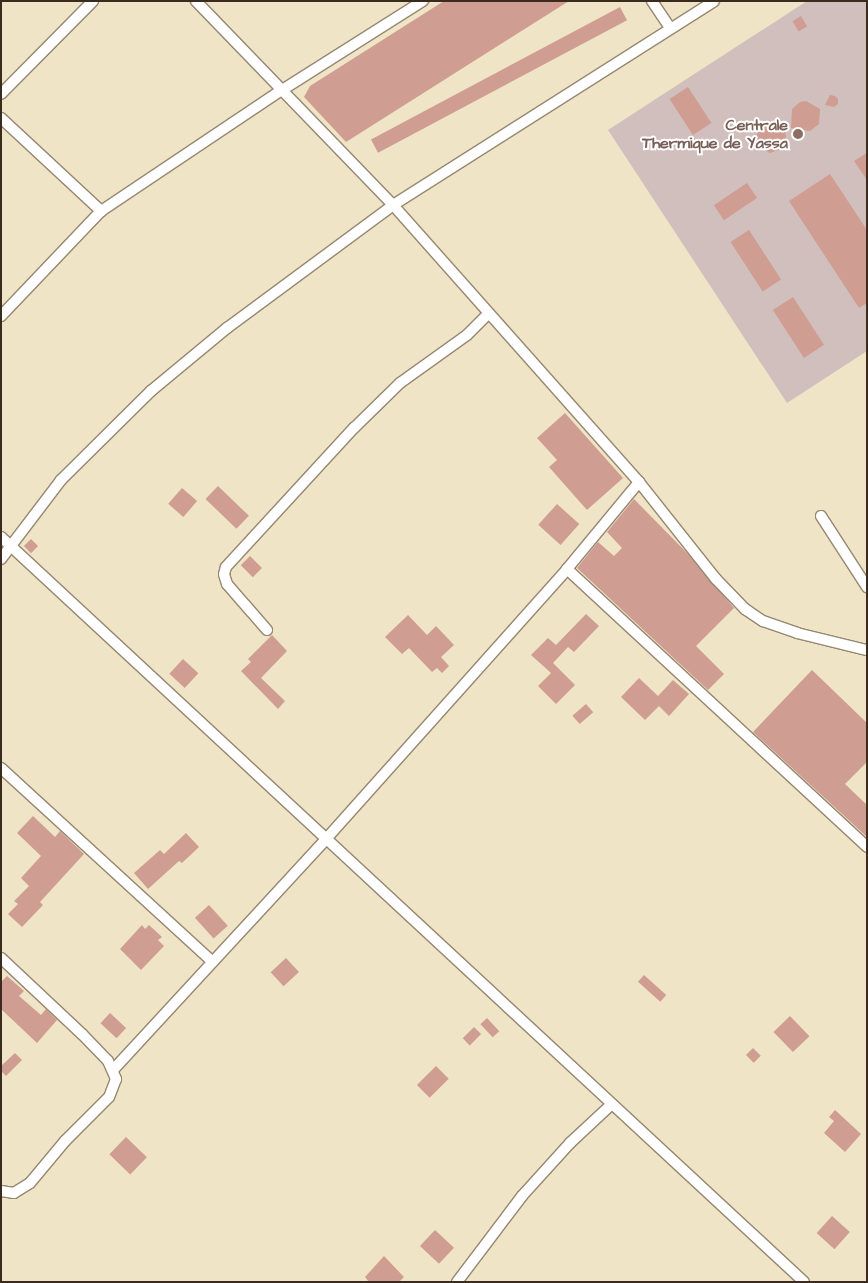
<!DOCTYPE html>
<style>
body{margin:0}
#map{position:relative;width:868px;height:1283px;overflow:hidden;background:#f0e4c7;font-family:"Architects Daughter",sans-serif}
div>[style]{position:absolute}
.industrial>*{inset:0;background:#d1bfbd}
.building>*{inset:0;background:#cf9d91;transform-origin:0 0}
.roads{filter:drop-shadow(1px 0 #968772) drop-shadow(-1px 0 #968772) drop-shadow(0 1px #968772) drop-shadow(0 -1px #968772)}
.street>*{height:10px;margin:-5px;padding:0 5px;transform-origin:5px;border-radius:5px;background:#fff}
.dots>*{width:14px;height:14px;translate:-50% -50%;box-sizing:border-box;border:2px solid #fff;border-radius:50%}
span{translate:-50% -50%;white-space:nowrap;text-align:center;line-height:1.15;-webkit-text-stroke:4px #fff;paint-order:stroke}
.education-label{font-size:16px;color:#785e54;font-weight:700}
.right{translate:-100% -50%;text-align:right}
.frame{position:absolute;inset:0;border:2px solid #3b2a1e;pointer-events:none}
</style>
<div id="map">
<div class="industrial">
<div style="clip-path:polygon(807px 1px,867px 1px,867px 351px,787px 403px,608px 130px)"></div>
</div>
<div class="building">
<div style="clip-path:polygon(444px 1px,569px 1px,346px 142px,304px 97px,310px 86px)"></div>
<div style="left:620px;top:7px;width:15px;height:282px;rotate:62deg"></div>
<div style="left:801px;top:16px;width:12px;height:10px;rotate:59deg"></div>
<div style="left:688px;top:87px;width:43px;height:22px;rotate:57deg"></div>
<div style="clip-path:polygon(830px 95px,835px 96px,838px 99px,838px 104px,834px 107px,825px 105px)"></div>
<div style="clip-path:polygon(806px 101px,820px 109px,819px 124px,810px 131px,791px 128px,792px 109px,800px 102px)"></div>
<div style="clip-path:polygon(772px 122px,785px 126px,786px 139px,781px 149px,770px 153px,759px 147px,756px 136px,761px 126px)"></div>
<div style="clip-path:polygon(867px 153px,867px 180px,854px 161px)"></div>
<div style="clip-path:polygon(830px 174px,867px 230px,867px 303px,859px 308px,789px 201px)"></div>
<div style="left:747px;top:183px;width:18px;height:40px;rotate:56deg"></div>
<div style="left:749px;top:230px;width:59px;height:22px;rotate:57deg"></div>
<div style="left:793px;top:297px;width:57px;height:24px;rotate:57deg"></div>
<div style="clip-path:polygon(565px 413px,623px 478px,587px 510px,549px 467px,557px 460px,537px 438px)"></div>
<div style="left:218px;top:486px;width:43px;height:18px;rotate:44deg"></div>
<div style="left:182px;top:488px;width:20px;height:21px;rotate:41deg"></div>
<div style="clip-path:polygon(634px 499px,687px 553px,734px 608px,696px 646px,724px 674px,708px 690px,577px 568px,598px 542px,614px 556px,622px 548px,607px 532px)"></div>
<div style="left:557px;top:504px;width:30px;height:28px;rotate:42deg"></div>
<div style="left:31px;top:539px;width:10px;height:10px;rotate:45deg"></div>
<div style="left:250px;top:556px;width:17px;height:13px;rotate:45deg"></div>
<div style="clip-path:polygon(586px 614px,599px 626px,574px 652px,568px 647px,553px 663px,575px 685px,556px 704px,538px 686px,551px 673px,531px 655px,548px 638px,556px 645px)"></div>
<div style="clip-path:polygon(408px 615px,427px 635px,436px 626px,454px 645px,441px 657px,449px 666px,442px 673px,437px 668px,432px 672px,409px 648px,402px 654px,385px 637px)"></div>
<div style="clip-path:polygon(272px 635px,287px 651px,261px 678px,285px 701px,278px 709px,241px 671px,251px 662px,248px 659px)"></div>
<div style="left:183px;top:659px;width:21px;height:20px;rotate:43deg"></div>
<div style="clip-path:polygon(812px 670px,867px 723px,867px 762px,845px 784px,867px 805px,867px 837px,753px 732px)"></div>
<div style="clip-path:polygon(639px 678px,658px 696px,673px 680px,689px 694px,669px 716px,659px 706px,645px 720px,621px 697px)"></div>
<div style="left:586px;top:704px;width:11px;height:18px;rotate:49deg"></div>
<div style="clip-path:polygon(33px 816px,55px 837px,60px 831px,84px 854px,40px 902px,43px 905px,22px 927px,8px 914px,18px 904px,14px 901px,29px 886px,21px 878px,41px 856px,17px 833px)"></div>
<div style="clip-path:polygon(186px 833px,199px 847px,182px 863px,179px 861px,148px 889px,134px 873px,160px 850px,164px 854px)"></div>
<div style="left:209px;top:905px;width:28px;height:19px;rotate:48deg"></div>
<div style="clip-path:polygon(142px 925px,145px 929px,149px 925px,162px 937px,158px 940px,164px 946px,141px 970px,120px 949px)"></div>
<div style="left:286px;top:958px;width:19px;height:21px;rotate:47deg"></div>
<div style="left:644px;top:975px;width:30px;height:9px;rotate:42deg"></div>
<div style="clip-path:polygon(7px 976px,24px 991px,19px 996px,41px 1015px,46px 1009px,57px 1020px,37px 1043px,1px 1009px,1px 982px)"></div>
<div style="left:110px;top:1013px;width:22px;height:14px;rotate:43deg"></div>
<div style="left:790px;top:1016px;width:28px;height:23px;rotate:46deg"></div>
<div style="left:487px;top:1018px;width:18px;height:9px;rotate:47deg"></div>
<div style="left:474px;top:1027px;width:10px;height:16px;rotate:45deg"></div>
<div style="left:753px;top:1048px;width:11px;height:10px;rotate:45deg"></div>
<div style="clip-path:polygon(15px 1053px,22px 1060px,6px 1076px,1px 1071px,1px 1066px)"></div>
<div style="left:436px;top:1066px;width:18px;height:27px;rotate:45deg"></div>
<div style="clip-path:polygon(835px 1110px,861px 1134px,845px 1152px,824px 1133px,834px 1121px,829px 1117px)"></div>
<div style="left:126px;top:1137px;width:29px;height:24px;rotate:44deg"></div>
<div style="left:832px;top:1216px;width:24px;height:23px;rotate:42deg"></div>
<div style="left:435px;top:1230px;width:26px;height:22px;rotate:43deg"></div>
<div style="clip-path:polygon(384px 1256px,404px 1277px,399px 1282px,369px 1282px,365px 1277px)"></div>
</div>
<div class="roads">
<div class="street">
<div style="left:196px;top:1px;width:284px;rotate:46deg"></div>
<div style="left:393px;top:205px;width:370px;rotate:48.4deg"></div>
<div style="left:639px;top:482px;width:124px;rotate:51.6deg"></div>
<div style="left:716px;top:579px;width:42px;rotate:46deg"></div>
<div style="left:745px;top:609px;width:22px;rotate:34deg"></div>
<div style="left:763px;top:621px;width:36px;rotate:19deg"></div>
<div style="left:797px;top:633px;width:72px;rotate:13.7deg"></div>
<div style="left:652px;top:1px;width:32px;rotate:56deg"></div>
<div style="left:1px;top:94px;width:131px;rotate:-45.3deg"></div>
<div style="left:1px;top:118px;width:137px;rotate:42.9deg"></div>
<div style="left:1px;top:316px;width:145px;rotate:-46.4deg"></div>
<div style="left:101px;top:211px;width:218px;rotate:-33.8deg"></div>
<div style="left:282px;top:90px;width:167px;rotate:-32.3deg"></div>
<div style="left:821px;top:516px;width:85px;rotate:57.1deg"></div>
<div style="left:1px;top:537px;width:1095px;rotate:42.85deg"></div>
<div style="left:1px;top:559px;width:99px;rotate:-52.8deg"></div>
<div style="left:61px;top:480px;width:127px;rotate:-44.7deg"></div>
<div style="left:151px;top:391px;width:99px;rotate:-39.7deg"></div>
<div style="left:227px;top:328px;width:207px;rotate:-36.5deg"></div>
<div style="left:393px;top:205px;width:380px;rotate:-32.4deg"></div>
<div style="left:567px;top:569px;width:409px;rotate:42.8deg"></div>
<div style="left:267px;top:630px;width:61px;rotate:-131deg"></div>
<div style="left:227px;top:584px;width:10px;rotate:-107deg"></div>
<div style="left:224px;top:574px;width:7px;rotate:-74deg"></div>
<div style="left:226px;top:567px;width:189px;rotate:-47.4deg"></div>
<div style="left:354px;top:428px;width:64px;rotate:-44.4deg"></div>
<div style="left:400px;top:383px;width:82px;rotate:-35.6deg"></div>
<div style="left:467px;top:335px;width:30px;rotate:-45deg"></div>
<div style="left:1px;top:768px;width:287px;rotate:42.5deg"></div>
<div style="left:1px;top:958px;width:111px;rotate:43.2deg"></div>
<div style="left:82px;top:1034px;width:37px;rotate:46deg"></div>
<div style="left:108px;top:1061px;width:20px;rotate:66deg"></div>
<div style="left:116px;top:1079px;width:19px;rotate:111deg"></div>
<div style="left:109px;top:1097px;width:62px;rotate:135deg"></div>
<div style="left:65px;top:1141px;width:55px;rotate:129.8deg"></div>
<div style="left:30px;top:1183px;width:19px;rotate:148deg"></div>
<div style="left:14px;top:1193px;width:13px;rotate:-171deg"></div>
<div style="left:113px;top:1070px;width:314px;rotate:-47.3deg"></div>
<div style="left:326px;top:839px;width:362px;rotate:-48.2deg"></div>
<div style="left:567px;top:569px;width:113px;rotate:-50.4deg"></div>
<div style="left:457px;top:1282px;width:108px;rotate:-52.9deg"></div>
<div style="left:522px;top:1196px;width:72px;rotate:-47.8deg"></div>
<div style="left:570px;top:1143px;width:57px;rotate:-42.9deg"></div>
</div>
</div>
<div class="dots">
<div style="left:798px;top:134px;background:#8d6e63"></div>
</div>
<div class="education-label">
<span class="right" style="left:788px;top:134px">Centrale<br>Thermique de Yassa</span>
</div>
<div class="frame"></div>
</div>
